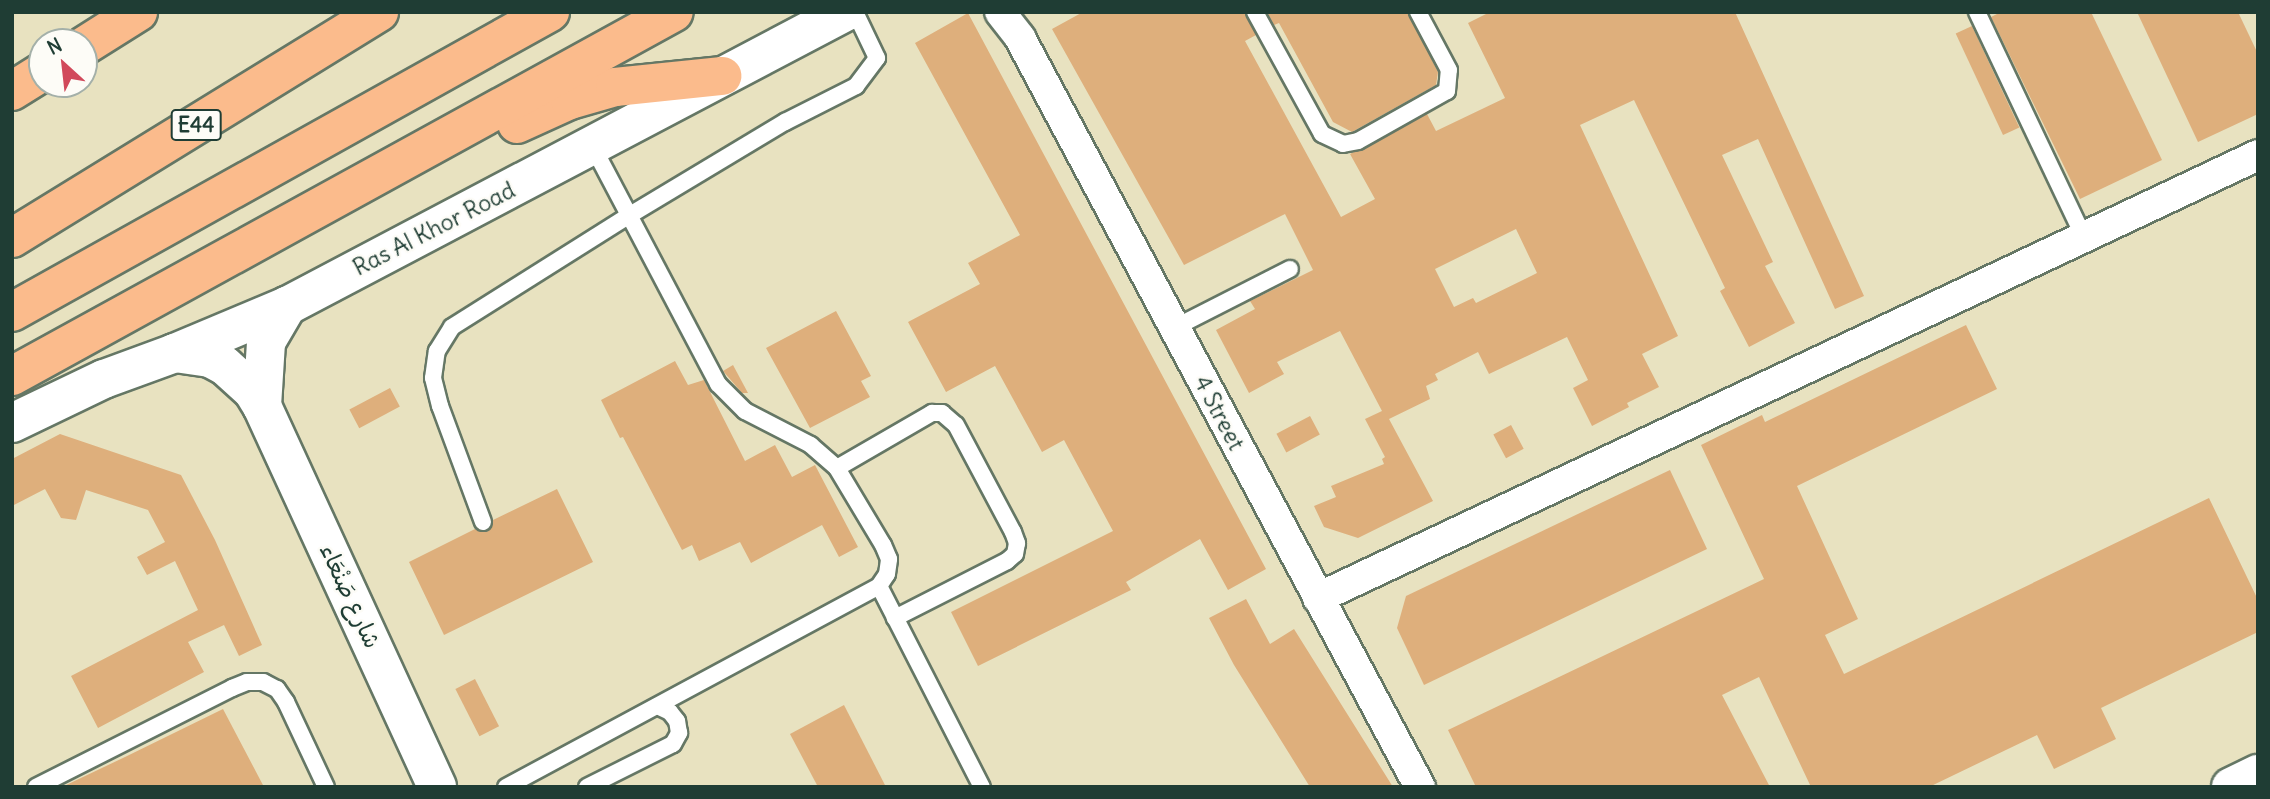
<!DOCTYPE html>
<meta charset="utf-8">
<style>
body{margin:0}
#map{position:relative;width:2270px;height:799px;overflow:hidden;background:#e8e2c0;font-family:Delius,"Playpen Sans Arabic",sans-serif}
div>[style]{position:absolute}
.building>*{inset:0;background:#deaf7c;transform-origin:0 0}
.roads{filter:drop-shadow(2px 0 #657765) drop-shadow(-2px 0 #657765) drop-shadow(0 2px #657765) drop-shadow(0 -2px #657765)}
.service>*{height:16px;margin:-8px;padding:0 8px;transform-origin:8px;border-radius:8px;background:#fff}
.minor>*{height:30px;margin:-15px;padding:0 15px;transform-origin:15px;border-radius:15px;background:#fff}
.tertiary>*{height:38px;margin:-19px;padding:0 19px;transform-origin:19px;border-radius:19px;background:#fff}
.motorway>*{height:38px;margin:-19px;padding:0 19px;transform-origin:19px;border-radius:19px;background:#fbbb8c}
span{translate:-50% -50%;white-space:nowrap;text-align:center;line-height:1.15;-webkit-text-stroke:5px #fdfcf7;paint-order:stroke}
.shield-label span{padding:2px 5px;background:#fdfcf7;border:2px solid;border-radius:5px;-webkit-text-stroke-width:0}
.shield-label{font-size:21px;color:#1f3d34;font-weight:700}
.street-label{font-size:23px;color:#1f3d34}
.frame{position:absolute;inset:0;border:14px solid #1f3d34;pointer-events:none}
.north{position:absolute;left:28px;top:28px;width:70px;height:70px;box-sizing:border-box;background:#fdfcf7;border:2px solid #a4b0a9;border-radius:50%;rotate:333deg;font-size:19px;font-weight:700;line-height:28px;text-align:center;color:#1f3d34}
.north::after{content:'';display:block;margin:auto;width:24px;height:32px;background:#d1495b;clip-path:polygon(50% 0,100% 100%,50% 72%,0 100%)}
</style>
<div id="map">
<div class="building">
<div style="clip-path:polygon(evenodd,1083px 12px,1245px 12px,1256px 35px,1245px 41px,1341px 217px,1375px 199px,1350px 154px,1427px 114px,1436px 131px,1505px 98px,1468px 23px,1490px 12px,1735px 12px,1864px 296px,1835px 309px,1758px 139px,1722px 155px,1773px 262px,1765px 266px,1795px 323px,1749px 347px,1720px 291px,1725px 288px,1634px 100px,1580px 125px,1678px 336px,1642px 354px,1659px 387px,1627px 403px,1629px 407px,1592px 426px,1573px 388px,1588px 380px,1567px 337px,1489px 374px,1478px 352px,1435px 374px,1438px 380px,1426px 386px,1430px 399px,1389px 419px,1433px 501px,1358px 538px,1324px 527px,1314px 506px,1336px 497px,1331px 486px,1384px 464px,1382px 459px,1385px 457px,1365px 419px,1382px 411px,1340px 331px,1277px 362px,1284px 374px,1249px 393px,1216px 330px,1255px 309px,1250px 301px,1313px 270px,1285px 214px,1184px 265px,1052px 29px,1083px 12px,1516px 229px,1537px 273px,1476px 303px,1473px 298px,1454px 307px,1435px 269px,1516px 229px)"></div>
<div style="clip-path:polygon(1267px 12px,1408px 12px,1438px 72px,1436px 85px,1352px 132px,1333px 122px,1279px 23px,1274px 25px)"></div>
<div style="clip-path:polygon(2001px 12px,2091px 12px,2162px 160px,2080px 199px,1991px 17px)"></div>
<div style="clip-path:polygon(2137px 12px,2238px 12px,2258px 54px,2258px 114px,2198px 142px)"></div>
<div style="clip-path:polygon(968px 13px,1266px 569px,1228px 590px,1200px 539px,1126px 582px,1131px 590px,978px 666px,951px 612px,1113px 531px,1064px 440px,1042px 452px,995px 366px,946px 392px,908px 322px,980px 284px,968px 263px,1020px 235px,915px 43px)"></div>
<div style="left:1972px;top:26px;width:112px;height:18px;rotate:65deg"></div>
<div style="clip-path:polygon(836px 311px,871px 376px,861px 381px,870px 397px,810px 428px,766px 348px)"></div>
<div style="clip-path:polygon(1966px 325px,1997px 389px,1797px 486px,1858px 619px,1825px 635px,1844px 674px,2209px 498px,2258px 600px,2258px 632px,2101px 708px,2116px 739px,2054px 769px,2037px 735px,1929px 787px,1811px 787px,1759px 677px,1722px 695px,1770px 787px,1476px 787px,1448px 730px,1764px 579px,1701px 445px,1762px 415px,1765px 422px)"></div>
<div style="clip-path:polygon(675px 361px,688px 385px,704px 380px,745px 461px,775px 445px,792px 477px,815px 465px,858px 547px,839px 557px,822px 525px,751px 563px,740px 542px,699px 561px,692px 545px,682px 550px,623px 437px,620px 438px,601px 400px)"></div>
<div style="clip-path:polygon(733px 365px,748px 393px,742px 393px,723px 371px)"></div>
<div style="left:390px;top:388px;width:21px;height:46px;rotate:62deg"></div>
<div style="left:1310px;top:416px;width:21px;height:38px;rotate:62deg"></div>
<div style="left:1511px;top:425px;width:27px;height:20px;rotate:62deg"></div>
<div style="clip-path:polygon(60px 434px,181px 475px,215px 540px,262px 645px,239px 656px,224px 625px,188px 642px,204px 672px,98px 728px,71px 676px,198px 610px,175px 561px,147px 575px,137px 557px,165px 542px,148px 510px,86px 490px,76px 520px,61px 518px,45px 489px,12px 506px,12px 459px)"></div>
<div style="clip-path:polygon(1670px 470px,1707px 549px,1424px 685px,1397px 628px,1406px 596px)"></div>
<div style="clip-path:polygon(557px 489px,593px 562px,444px 635px,409px 562px,475px 529px,487px 532px,493px 520px)"></div>
<div style="clip-path:polygon(1246px 599px,1270px 644px,1294px 629px,1393px 787px,1310px 787px,1234px 665px,1209px 618px)"></div>
<div style="left:475px;top:679px;width:53px;height:22px;rotate:63deg"></div>
<div style="clip-path:polygon(844px 705px,886px 787px,818px 787px,790px 734px)"></div>
<div style="clip-path:polygon(223px 709px,264px 787px,62px 787px,125px 757px)"></div>
</div>
<div class="roads">
<div class="service">
<div style="left:1255px;top:12px;width:139px;rotate:61.2deg"></div>
<div style="left:1322px;top:134px;width:23px;rotate:25deg"></div>
<div style="left:1343px;top:144px;width:15px;rotate:-11deg"></div>
<div style="left:1358px;top:141px;width:102px;rotate:-29.3deg"></div>
<div style="left:1447px;top:91px;width:21px;rotate:-85deg"></div>
<div style="left:1449px;top:70px;width:66px;rotate:-118.1deg"></div>
<div style="left:1977px;top:12px;width:249px;rotate:64.6deg"></div>
<div style="left:1174px;top:328px;width:130px;rotate:-27deg"></div>
<div style="left:837px;top:468px;width:110px;rotate:-30.1deg"></div>
<div style="left:932px;top:413px;width:10px"></div>
<div style="left:942px;top:413px;width:18px;rotate:41deg"></div>
<div style="left:956px;top:425px;width:121px;rotate:62deg"></div>
<div style="left:1013px;top:532px;width:12px;rotate:70deg"></div>
<div style="left:1017px;top:543px;width:11px;rotate:100deg"></div>
<div style="left:1015px;top:554px;width:11px;rotate:139deg"></div>
<div style="left:1007px;top:561px;width:126px;rotate:153deg"></div>
<div style="left:483px;top:522px;width:124px;rotate:-110.3deg"></div>
<div style="left:440px;top:406px;width:29px;rotate:-104deg"></div>
<div style="left:433px;top:378px;width:27px;rotate:-82deg"></div>
<div style="left:437px;top:351px;width:28px;rotate:-58deg"></div>
<div style="left:452px;top:327px;width:210px;rotate:-32.2deg"></div>
<div style="left:630px;top:215px;width:181px;rotate:-31deg"></div>
<div style="left:785px;top:122px;width:80px;rotate:-26.9deg"></div>
<div style="left:856px;top:86px;width:35px;rotate:-53deg"></div>
<div style="left:877px;top:58px;width:51px;rotate:-115.6deg"></div>
<div style="left:879px;top:586px;width:226px;rotate:62.9deg"></div>
<div style="left:36px;top:787px;width:220px;rotate:-26.8deg"></div>
<div style="left:232px;top:688px;width:16px;rotate:-22deg"></div>
<div style="left:247px;top:682px;width:16px"></div>
<div style="left:263px;top:682px;width:16px;rotate:27deg"></div>
<div style="left:277px;top:689px;width:16px;rotate:55deg"></div>
<div style="left:286px;top:702px;width:94px;rotate:64.8deg"></div>
<div style="left:506px;top:787px;width:424px;rotate:-28.3deg"></div>
<div style="left:879px;top:586px;width:14px;rotate:-56deg"></div>
<div style="left:887px;top:574px;width:15px;rotate:-82deg"></div>
<div style="left:889px;top:559px;width:15px;rotate:-113deg"></div>
<div style="left:883px;top:545px;width:90px;rotate:-120.9deg"></div>
<div style="left:837px;top:468px;width:35px;rotate:-139deg"></div>
<div style="left:811px;top:445px;width:74px;rotate:-152.7deg"></div>
<div style="left:745px;top:411px;width:38px;rotate:-135deg"></div>
<div style="left:718px;top:384px;width:268px;rotate:-117.8deg"></div>
<div style="left:587px;top:787px;width:96px;rotate:-26.6deg"></div>
<div style="left:673px;top:744px;width:13px;rotate:-61deg"></div>
<div style="left:679px;top:733px;width:12px;rotate:-99deg"></div>
<div style="left:677px;top:721px;width:11px;rotate:-128deg"></div>
<div style="left:670px;top:712px;width:14px;rotate:-155deg"></div>
</div>
<div class="minor">
<div style="left:1000px;top:12px;width:33px;rotate:52deg"></div>
<div style="left:1020px;top:38px;width:849px;rotate:61.9deg"></div>
<div style="left:1318px;top:598px;width:1039px;rotate:-25.23deg"></div>
</div>
<div class="tertiary">
<div style="left:175px;top:353px;width:35px;rotate:8deg"></div>
<div style="left:210px;top:358px;width:17px;rotate:28deg"></div>
<div style="left:225px;top:366px;width:36px;rotate:42deg"></div>
<div style="left:252px;top:390px;width:19px;rotate:58deg"></div>
<div style="left:262px;top:406px;width:419px;rotate:65.3deg"></div>
<div style="left:262px;top:406px;width:64px;rotate:-86.4deg"></div>
<div style="left:266px;top:342px;width:42px;rotate:-59.7deg"></div>
<div style="left:12px;top:423px;width:102px;rotate:-25.6deg"></div>
<div style="left:104px;top:379px;width:76px;rotate:-20.1deg"></div>
<div style="left:175px;top:353px;width:121px;rotate:-22.8deg"></div>
<div style="left:287px;top:306px;width:631px;rotate:-27.78deg"></div>
<div style="left:2231px;top:787px;width:30px;rotate:-26deg"></div>
</div>
<div class="motorway">
<div style="left:84px;top:46px;width:64px;rotate:-32.2deg"></div>
<div style="left:12px;top:91px;width:36px;rotate:-32deg"></div>
<div style="left:517px;top:124px;width:58px;rotate:-24.4deg"></div>
<div style="left:570px;top:100px;width:47px;rotate:-16.1deg"></div>
<div style="left:615px;top:87px;width:108px;rotate:-5.9deg"></div>
<div style="left:12px;top:238px;width:431px;rotate:-31.6deg"></div>
<div style="left:12px;top:312px;width:616px;rotate:-29.14deg"></div>
<div style="left:12px;top:376px;width:755px;rotate:-28.8deg"></div>
</div>
</div>
<div class="shield-label">
<span style="left:196px;top:125px">E44</span>
</div>
<div class="street-label">
<span style="left:434px;top:229px;rotate:-27deg">Ras Al Khor Road</span>
<span style="left:1219px;top:413px;rotate:62deg">4 Street</span>
<span style="left:350px;top:596px;rotate:65deg">شارع صَنْعَاء</span>
</div>
<div class="frame"></div>
<div class="north">N</div>
</div>
